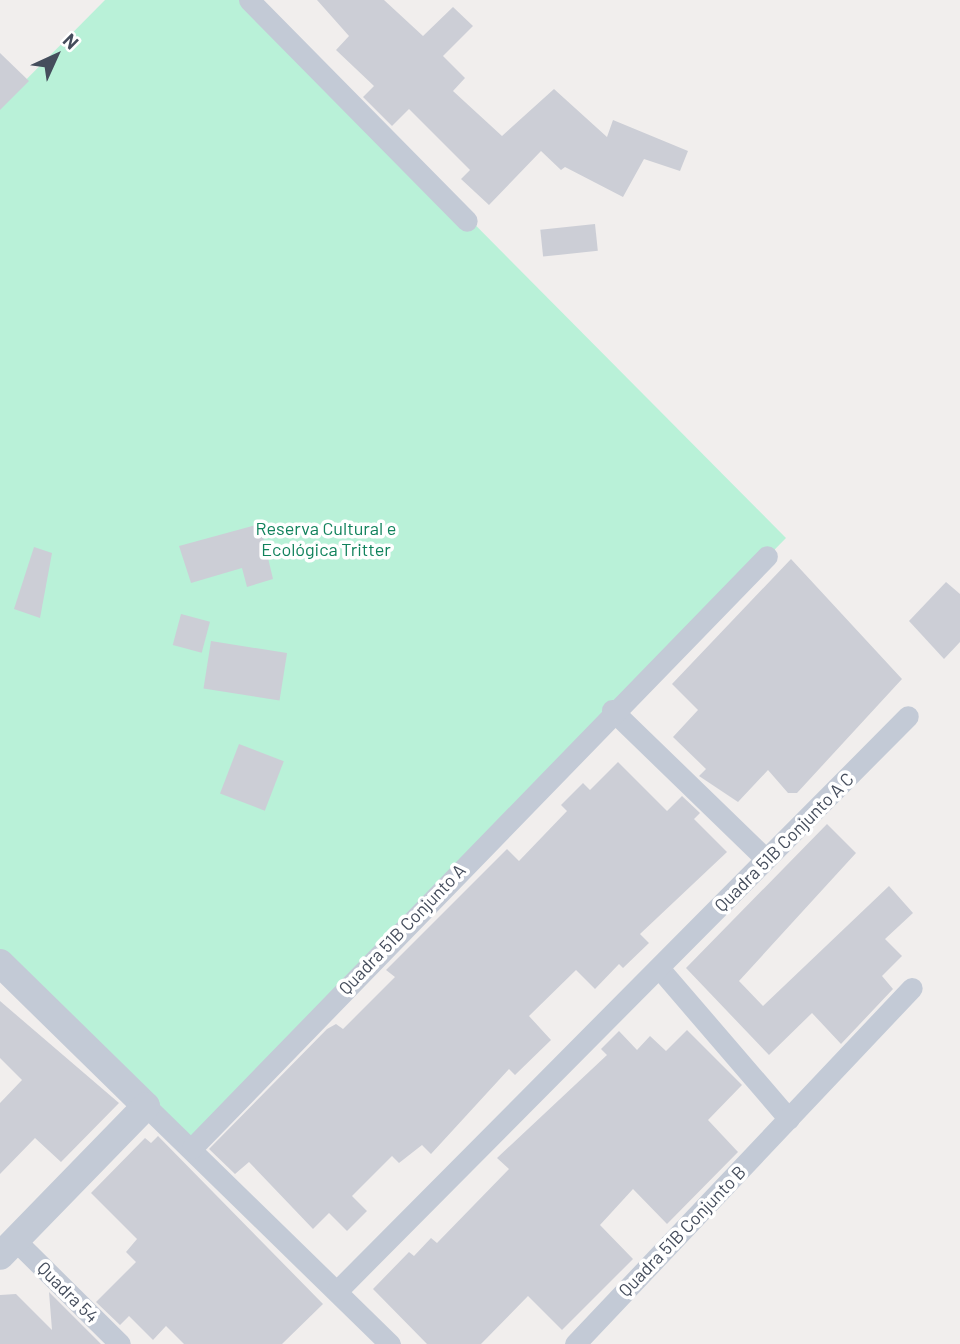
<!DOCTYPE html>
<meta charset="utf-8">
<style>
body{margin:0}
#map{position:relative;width:960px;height:1344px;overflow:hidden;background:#f1eeed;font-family:Barlow,sans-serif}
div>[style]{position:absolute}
.green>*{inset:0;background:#b9f1d8}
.building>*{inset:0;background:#ccced6;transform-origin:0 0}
.minor>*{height:21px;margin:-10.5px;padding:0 10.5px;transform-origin:10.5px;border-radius:10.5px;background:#c3cad6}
.tertiary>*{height:28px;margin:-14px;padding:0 14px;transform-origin:14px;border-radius:14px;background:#c3cad6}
span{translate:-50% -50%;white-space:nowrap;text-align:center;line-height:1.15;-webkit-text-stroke:7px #fff;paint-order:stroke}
.park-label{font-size:18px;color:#11825c}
.street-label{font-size:18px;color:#454d5c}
.north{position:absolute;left:21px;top:21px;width:70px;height:70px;-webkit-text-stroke:5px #fff;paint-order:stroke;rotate:45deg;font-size:19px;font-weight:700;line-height:28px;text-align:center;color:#454d5c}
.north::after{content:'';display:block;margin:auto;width:24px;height:32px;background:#454d5c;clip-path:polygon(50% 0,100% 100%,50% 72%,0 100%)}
</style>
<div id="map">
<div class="green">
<div style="clip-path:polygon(105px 0,252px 0,786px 538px,192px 1142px,0 960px,0 106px)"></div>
</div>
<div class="building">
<div style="clip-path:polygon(317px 0,384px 0,423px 36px,453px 7px,473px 26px,443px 56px,465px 78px,453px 91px,502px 136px,554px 89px,607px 137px,613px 120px,688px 151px,680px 171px,644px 159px,623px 197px,565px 167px,561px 170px,541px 151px,489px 205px,461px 179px,470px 170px,409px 109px,392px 126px,363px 97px,374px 86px,336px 50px,349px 36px)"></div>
<div style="clip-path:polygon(0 53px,29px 81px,0 110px)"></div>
<div style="left:595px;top:224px;width:27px;height:55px;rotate:84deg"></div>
<div style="clip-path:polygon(260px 524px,273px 579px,247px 587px,242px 568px,191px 583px,179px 546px)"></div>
<div style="clip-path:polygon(34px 547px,52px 553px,40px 618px,14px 609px)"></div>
<div style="clip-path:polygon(791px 559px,902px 679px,797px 793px,788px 793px,768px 770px,738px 802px,699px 776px,706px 769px,673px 737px,698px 710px,672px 684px)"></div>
<div style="clip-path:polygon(946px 582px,960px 594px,960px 642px,944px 659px,909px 621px)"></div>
<div style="left:181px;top:614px;width:30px;height:32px;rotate:15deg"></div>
<div style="left:211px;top:641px;width:77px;height:48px;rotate:9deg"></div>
<div style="left:239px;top:744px;width:48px;height:53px;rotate:21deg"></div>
<div style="clip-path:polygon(618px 762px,667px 811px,682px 796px,700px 813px,694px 819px,727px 852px,640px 934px,649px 943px,623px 968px,619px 964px,595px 989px,576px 970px,529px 1016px,551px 1040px,515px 1075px,509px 1069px,431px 1154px,422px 1145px,399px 1163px,392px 1156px,352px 1196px,367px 1211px,347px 1231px,329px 1213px,313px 1229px,249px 1162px,235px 1174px,209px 1149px,327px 1029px,336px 1024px,343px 1029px,395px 977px,386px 970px,507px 849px,519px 861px,567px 811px,561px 805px,583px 783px,590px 790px)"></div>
<div style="clip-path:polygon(827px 824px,856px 853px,739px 981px,763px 1006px,889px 886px,913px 913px,885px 939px,902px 956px,882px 976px,893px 989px,841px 1044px,812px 1013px,769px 1055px,686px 968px)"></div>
<div style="clip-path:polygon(0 1001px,119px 1103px,61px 1162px,35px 1138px,0 1174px,0 1103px,22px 1080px,0 1058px)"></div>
<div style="clip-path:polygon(687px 1030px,742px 1085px,708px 1120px,738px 1152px,667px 1224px,633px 1189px,600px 1225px,633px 1259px,562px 1330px,528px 1296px,481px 1344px,427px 1344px,373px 1289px,409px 1252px,414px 1256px,431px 1238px,437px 1243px,509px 1169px,497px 1158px,607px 1055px,601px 1049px,619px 1031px,637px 1050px,650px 1036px,666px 1051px)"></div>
<div style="clip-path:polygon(158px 1136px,323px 1304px,282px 1344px,184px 1344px,166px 1326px,153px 1340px,129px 1316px,120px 1325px,96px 1302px,136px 1262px,126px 1252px,137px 1239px,91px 1193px,145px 1138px,151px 1143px)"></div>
<div style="clip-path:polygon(49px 1292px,101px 1344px,0 1344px,0 1295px,16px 1294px,52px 1330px)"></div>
</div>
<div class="minor">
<div style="left:249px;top:0;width:310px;rotate:45.4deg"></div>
<div style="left:612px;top:710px;width:214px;rotate:44.1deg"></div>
<div style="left:659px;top:968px;width:199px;rotate:49.3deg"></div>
<div style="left:146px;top:1106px;width:341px;rotate:44.3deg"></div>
<div style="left:192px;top:1148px;width:825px;rotate:-45.83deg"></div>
<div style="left:16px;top:1241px;width:146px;rotate:44.7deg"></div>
<div style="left:337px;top:1291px;width:810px;rotate:-45.2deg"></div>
<div style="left:575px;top:1344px;width:490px;rotate:-46.6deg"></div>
</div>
<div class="tertiary">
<div style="left:0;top:963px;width:204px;rotate:44.4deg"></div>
<div style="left:146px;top:1106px;width:209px;rotate:134.2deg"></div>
</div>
<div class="park-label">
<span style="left:326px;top:539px">Reserva Cultural e<br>Ecológica Tritter</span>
</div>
<div class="street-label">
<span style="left:784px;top:842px;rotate:-45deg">Quadra 51B Conjunto A C</span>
<span style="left:402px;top:929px;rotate:-46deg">Quadra 51B Conjunto A</span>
<span style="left:682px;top:1231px;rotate:-46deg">Quadra 51B Conjunto B</span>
<span style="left:68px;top:1292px;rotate:45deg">Quadra 54</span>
</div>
<div class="north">N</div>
</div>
